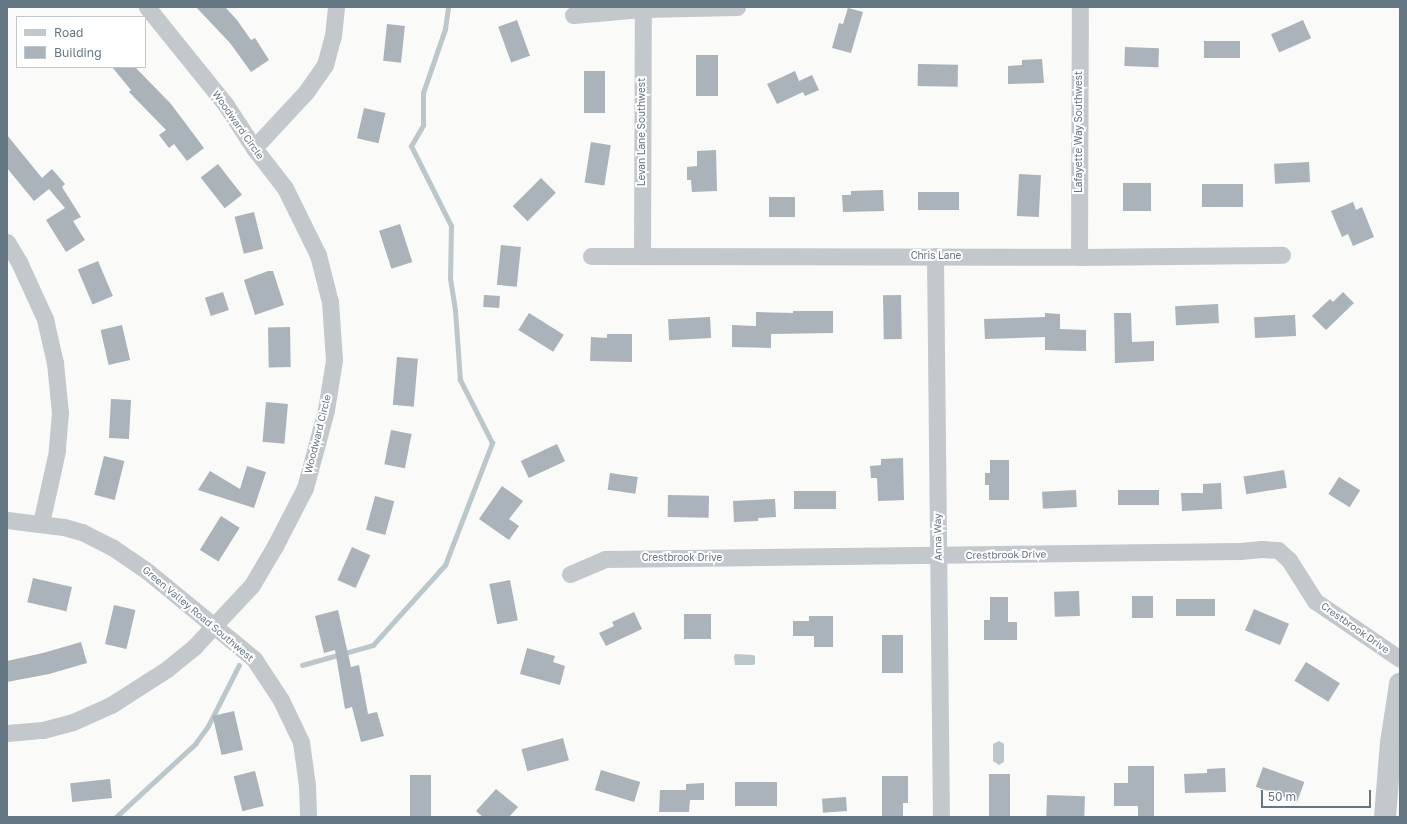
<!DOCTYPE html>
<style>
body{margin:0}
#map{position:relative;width:1407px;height:824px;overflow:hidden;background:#fafaf8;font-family:"Golos Text",sans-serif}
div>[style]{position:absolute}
.water>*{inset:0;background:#bbc7cb}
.stream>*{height:4.5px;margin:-2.25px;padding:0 2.25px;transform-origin:2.25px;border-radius:2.25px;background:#bbc7cb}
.building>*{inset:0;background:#aab3b9;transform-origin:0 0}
.minor>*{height:17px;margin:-8.5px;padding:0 8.5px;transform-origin:8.5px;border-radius:8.5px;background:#c3c8cc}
.tertiary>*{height:22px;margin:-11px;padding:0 11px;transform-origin:11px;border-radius:11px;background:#c3c8cc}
span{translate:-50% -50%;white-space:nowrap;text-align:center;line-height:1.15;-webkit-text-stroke:4px #fff;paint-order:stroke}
.street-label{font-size:10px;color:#657683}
.frame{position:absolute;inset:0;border:8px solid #657683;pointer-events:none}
.legend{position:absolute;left:16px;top:16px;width:130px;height:52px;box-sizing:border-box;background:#fff;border:1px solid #c1c8cd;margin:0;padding:5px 7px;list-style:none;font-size:12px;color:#657683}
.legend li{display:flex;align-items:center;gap:8px;height:20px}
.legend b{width:20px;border:1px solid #c1c8cd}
.scale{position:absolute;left:1261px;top:790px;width:110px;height:18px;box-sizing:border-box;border:2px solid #657683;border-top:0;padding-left:5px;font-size:12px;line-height:14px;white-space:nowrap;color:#657683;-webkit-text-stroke:3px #fff;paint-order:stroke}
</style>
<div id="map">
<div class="water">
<div style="clip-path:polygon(735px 654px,753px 655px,755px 656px,755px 664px,753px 665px,735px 665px,734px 657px)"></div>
<div style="clip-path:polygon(999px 741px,1004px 744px,1004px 762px,999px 765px,993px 761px,993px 744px)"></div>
</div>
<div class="stream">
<div style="left:302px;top:665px;width:74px;rotate:-15.7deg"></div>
<div style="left:373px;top:645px;width:108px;rotate:-48deg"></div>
<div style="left:445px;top:565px;width:131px;rotate:-68.9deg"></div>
<div style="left:492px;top:443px;width:71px;rotate:-116.9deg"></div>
<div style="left:460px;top:380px;width:70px;rotate:-94.1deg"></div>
<div style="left:455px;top:310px;width:31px;rotate:-99deg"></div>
<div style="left:450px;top:279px;width:53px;rotate:-88.9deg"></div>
<div style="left:451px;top:226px;width:89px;rotate:-116.6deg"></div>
<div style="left:411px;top:146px;width:24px;rotate:-60deg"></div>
<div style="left:423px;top:125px;width:32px;rotate:-90deg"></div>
<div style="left:423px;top:93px;width:68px;rotate:-71deg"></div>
<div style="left:445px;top:29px;width:22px;rotate:-82deg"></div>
<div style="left:116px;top:817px;width:108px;rotate:-42.7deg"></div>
<div style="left:195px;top:744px;width:22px;rotate:-54deg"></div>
<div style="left:208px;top:726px;width:68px;rotate:-63.1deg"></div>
</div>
<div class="building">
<div style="clip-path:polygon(196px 7px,225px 7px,237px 20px,251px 40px,255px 38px,269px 60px,251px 72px,230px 43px)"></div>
<div style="clip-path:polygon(848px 8px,863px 12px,851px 53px,832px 48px,839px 23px,843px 24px)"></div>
<div style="left:517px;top:20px;width:38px;height:20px;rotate:70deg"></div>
<div style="left:1303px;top:20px;width:20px;height:35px;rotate:66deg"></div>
<div style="left:387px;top:24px;width:18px;height:37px;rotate:6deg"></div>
<div style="left:1240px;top:41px;width:17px;height:36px;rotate:90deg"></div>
<div style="left:1125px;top:47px;width:34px;height:19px;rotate:2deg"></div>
<div style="left:696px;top:55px;width:22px;height:41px"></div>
<div style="clip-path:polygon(1042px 59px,1044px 83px,1008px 84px,1008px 66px,1022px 65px,1022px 60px)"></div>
<div style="left:918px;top:64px;width:40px;height:22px;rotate:1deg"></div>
<div style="clip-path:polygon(112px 67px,135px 67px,171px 104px,204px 148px,187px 161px,174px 144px,169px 148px,159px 135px,166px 130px,129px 92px,131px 90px)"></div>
<div style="left:584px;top:71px;width:21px;height:42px"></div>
<div style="clip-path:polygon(795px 71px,799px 81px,812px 75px,819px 90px,805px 96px,803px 92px,777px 104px,767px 84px)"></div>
<div style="left:364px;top:108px;width:22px;height:31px;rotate:13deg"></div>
<div style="clip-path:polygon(7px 135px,42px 178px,52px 169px,65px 184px,62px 187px,81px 217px,73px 221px,85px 240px,66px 252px,46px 220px,65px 208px,49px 189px,34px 201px,7px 168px)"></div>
<div style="left:591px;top:142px;width:20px;height:41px;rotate:9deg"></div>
<div style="clip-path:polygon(716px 150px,717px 191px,692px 192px,691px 180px,687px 180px,687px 167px,697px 166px,697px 151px)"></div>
<div style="left:1309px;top:162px;width:20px;height:35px;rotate:87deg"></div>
<div style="left:218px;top:164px;width:39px;height:22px;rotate:52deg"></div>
<div style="left:1019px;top:174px;width:22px;height:42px;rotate:3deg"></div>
<div style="left:541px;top:178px;width:21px;height:40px;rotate:45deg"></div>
<div style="left:1123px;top:183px;width:28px;height:28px"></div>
<div style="left:1202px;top:184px;width:41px;height:23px"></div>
<div style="clip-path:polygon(883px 190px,884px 211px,843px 212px,842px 195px,851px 195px,851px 191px)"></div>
<div style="left:918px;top:192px;width:41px;height:18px"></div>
<div style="left:769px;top:197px;width:26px;height:20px"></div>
<div style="clip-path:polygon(1353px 202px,1356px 210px,1362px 207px,1374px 237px,1353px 246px,1348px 234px,1342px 237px,1331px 211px)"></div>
<div style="left:254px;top:212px;width:38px;height:20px;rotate:76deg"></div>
<div style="left:400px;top:224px;width:40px;height:22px;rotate:72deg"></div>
<div style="left:501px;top:245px;width:20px;height:40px;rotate:6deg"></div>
<div style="left:98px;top:261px;width:38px;height:22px;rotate:67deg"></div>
<div style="clip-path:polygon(268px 271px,273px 271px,284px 305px,255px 315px,244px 280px)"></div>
<div style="left:223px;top:292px;width:19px;height:19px;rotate:72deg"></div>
<div style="clip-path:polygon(1343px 292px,1354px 303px,1326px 330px,1312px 316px,1330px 299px,1333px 302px)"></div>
<div style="left:484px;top:295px;width:16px;height:12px;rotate:4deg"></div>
<div style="left:901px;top:295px;width:44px;height:18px;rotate:89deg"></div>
<div style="left:1218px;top:304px;width:19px;height:43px;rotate:87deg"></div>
<div style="clip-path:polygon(793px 311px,833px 311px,833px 333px,771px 334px,771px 348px,732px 347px,732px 325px,756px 326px,756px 312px,793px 313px)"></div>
<div style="left:529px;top:313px;width:41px;height:20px;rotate:32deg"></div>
<div style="clip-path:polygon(1045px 313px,1060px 314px,1060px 329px,1086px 330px,1086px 351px,1045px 350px,1045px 337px,985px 339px,984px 319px,1045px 317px)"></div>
<div style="clip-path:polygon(1114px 313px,1131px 313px,1132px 342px,1154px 341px,1154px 361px,1115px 363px)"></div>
<div style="left:1295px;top:315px;width:21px;height:41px;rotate:87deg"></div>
<div style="left:710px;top:317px;width:21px;height:42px;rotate:87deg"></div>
<div style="left:122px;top:325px;width:36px;height:22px;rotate:77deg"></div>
<div style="left:290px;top:327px;width:40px;height:22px;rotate:89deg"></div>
<div style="clip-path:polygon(607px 334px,632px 334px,632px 362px,590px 361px,591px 337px,607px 338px)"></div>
<div style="left:397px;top:357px;width:21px;height:48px;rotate:5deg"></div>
<div style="left:111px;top:399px;width:20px;height:39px;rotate:3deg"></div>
<div style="left:266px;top:402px;width:22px;height:40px;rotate:5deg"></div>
<div style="left:391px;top:430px;width:21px;height:35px;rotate:11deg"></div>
<div style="left:557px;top:444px;width:19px;height:40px;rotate:65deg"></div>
<div style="left:104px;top:456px;width:21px;height:40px;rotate:14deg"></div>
<div style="clip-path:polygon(903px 458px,904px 500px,878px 501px,877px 478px,871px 478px,870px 466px,881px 465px,881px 459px)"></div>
<div style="clip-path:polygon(990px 460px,1009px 460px,1009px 500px,989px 500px,989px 485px,985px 485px,985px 473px,990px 473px)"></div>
<div style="clip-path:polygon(247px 466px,266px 472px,254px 508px,198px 490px,210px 471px,240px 489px)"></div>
<div style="left:1284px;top:470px;width:18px;height:41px;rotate:81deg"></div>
<div style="left:610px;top:473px;width:28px;height:17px;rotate:8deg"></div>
<div style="left:1339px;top:477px;width:25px;height:20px;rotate:32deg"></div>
<div style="clip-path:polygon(1221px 483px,1222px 509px,1182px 511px,1181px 493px,1203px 493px,1203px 484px)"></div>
<div style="clip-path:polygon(502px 486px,523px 501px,509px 519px,519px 526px,509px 540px,479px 519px)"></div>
<div style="left:1076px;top:490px;width:17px;height:34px;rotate:87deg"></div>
<div style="left:1159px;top:490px;width:15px;height:41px;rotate:90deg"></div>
<div style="left:794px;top:491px;width:42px;height:18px"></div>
<div style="left:668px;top:495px;width:41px;height:22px;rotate:1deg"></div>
<div style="left:375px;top:496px;width:20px;height:35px;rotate:15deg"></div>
<div style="clip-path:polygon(775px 499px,776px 517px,758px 518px,758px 521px,734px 522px,733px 501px)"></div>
<div style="left:221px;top:516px;width:22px;height:40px;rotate:32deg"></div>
<div style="left:352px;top:547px;width:20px;height:36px;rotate:24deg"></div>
<div style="left:33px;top:578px;width:40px;height:25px;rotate:13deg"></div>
<div style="left:510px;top:580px;width:41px;height:21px;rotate:79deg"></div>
<div style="left:1079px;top:591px;width:25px;height:25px;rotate:88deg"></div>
<div style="left:1132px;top:596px;width:21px;height:22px"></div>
<div style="clip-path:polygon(990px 597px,1008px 597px,1008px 622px,1017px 622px,1017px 640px,984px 640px,984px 620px,990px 620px)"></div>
<div style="left:1176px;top:599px;width:39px;height:17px"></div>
<div style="left:114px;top:605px;width:22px;height:40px;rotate:13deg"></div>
<div style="left:1254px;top:609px;width:38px;height:23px;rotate:23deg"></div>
<div style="clip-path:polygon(338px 610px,351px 667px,359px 665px,368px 714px,377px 712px,384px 736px,361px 742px,352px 707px,345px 709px,335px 650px,324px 653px,315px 616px)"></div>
<div style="clip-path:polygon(634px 612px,642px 629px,606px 646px,599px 633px,614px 626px,612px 622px)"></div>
<div style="left:684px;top:614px;width:27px;height:25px"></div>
<div style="clip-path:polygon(809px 616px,833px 616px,833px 647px,814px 647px,814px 636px,793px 636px,793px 621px,809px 621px)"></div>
<div style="left:882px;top:635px;width:21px;height:38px"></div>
<div style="clip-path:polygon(81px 642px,87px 663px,49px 674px,7px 682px,7px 661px,43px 653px)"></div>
<div style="clip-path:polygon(527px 648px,555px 656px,553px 662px,565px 666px,560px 685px,520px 674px)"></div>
<div style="left:1306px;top:662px;width:40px;height:22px;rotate:32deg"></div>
<div style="left:234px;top:711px;width:40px;height:22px;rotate:77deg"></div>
<div style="left:563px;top:738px;width:23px;height:43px;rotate:75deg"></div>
<div style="clip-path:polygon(1128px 766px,1154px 766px,1154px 817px,1138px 817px,1138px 806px,1114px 806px,1114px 783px,1128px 783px)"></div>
<div style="left:1263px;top:767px;width:44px;height:21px;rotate:20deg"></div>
<div style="clip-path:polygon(1225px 768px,1226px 792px,1185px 793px,1184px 774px,1207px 773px,1207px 769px)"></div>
<div style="left:601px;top:770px;width:41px;height:21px;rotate:17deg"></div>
<div style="left:255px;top:771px;width:36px;height:22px;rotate:76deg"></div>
<div style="left:989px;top:774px;width:21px;height:42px"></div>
<div style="left:410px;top:775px;width:21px;height:42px"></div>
<div style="clip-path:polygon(882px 776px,908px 776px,908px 803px,903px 803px,903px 817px,882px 817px)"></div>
<div style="left:110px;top:779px;width:19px;height:40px;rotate:84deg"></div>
<div style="left:735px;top:782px;width:42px;height:24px"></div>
<div style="clip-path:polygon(704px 783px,704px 800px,690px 800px,689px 812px,659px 812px,660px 790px,686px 790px,686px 784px)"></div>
<div style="clip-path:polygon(496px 789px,518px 807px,509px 817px,483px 817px,476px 811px)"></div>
<div style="left:1047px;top:795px;width:38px;height:21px;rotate:2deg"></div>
<div style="left:846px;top:797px;width:14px;height:24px;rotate:86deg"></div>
</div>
<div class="minor">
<div style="left:573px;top:15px;width:70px;rotate:-4.9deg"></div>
<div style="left:643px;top:9px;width:94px;rotate:-1.2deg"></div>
<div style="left:254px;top:148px;width:76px;rotate:-47.1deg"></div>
<div style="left:306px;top:92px;width:33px;rotate:-55deg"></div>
<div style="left:325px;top:65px;width:30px;rotate:-75deg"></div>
<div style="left:333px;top:36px;width:29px;rotate:-84deg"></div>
<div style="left:7px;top:242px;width:23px;rotate:59deg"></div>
<div style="left:19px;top:262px;width:63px;rotate:65.5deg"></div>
<div style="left:45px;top:319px;width:45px;rotate:77.2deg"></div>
<div style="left:55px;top:363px;width:50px;rotate:84.3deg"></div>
<div style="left:60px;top:413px;width:38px;rotate:95deg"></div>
<div style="left:57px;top:451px;width:74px;rotate:102.5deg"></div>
<div style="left:591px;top:256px;width:488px;rotate:0.1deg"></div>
<div style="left:1079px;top:257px;width:203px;rotate:-0.6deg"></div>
<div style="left:642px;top:256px;width:247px;rotate:-89.8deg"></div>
<div style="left:935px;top:256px;width:561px;rotate:89.39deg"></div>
<div style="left:1079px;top:257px;width:250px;rotate:-89.8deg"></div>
<div style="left:7px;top:520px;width:57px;rotate:7deg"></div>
<div style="left:64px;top:527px;width:19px;rotate:16deg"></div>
<div style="left:82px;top:532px;width:34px;rotate:27deg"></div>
<div style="left:112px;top:547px;width:42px;rotate:34.4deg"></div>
<div style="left:147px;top:571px;width:139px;rotate:39.4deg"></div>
<div style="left:254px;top:659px;width:49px;rotate:56.6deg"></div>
<div style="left:281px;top:700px;width:47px;rotate:64.5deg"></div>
<div style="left:301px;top:742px;width:43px;rotate:82.1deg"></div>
<div style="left:307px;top:785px;width:32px;rotate:88deg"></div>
<div style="left:570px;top:574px;width:38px;rotate:-23deg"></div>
<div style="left:605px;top:559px;width:635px;rotate:-0.72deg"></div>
<div style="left:1240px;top:551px;width:22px;rotate:-5deg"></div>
<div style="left:1262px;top:549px;width:16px;rotate:4deg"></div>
<div style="left:1278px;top:550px;width:15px;rotate:42deg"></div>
<div style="left:1289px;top:560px;width:49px;rotate:57.6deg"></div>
<div style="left:1315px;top:601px;width:103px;rotate:34.3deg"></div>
<div style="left:7px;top:733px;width:36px;rotate:-5deg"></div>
<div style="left:43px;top:730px;width:31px;rotate:-15deg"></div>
<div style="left:73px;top:722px;width:42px;rotate:-24.1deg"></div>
<div style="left:111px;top:705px;width:67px;rotate:-32.7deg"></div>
<div style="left:167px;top:669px;width:36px;rotate:-39deg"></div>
<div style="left:195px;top:646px;width:83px;rotate:-46.9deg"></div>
<div style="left:252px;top:585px;width:45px;rotate:-59.5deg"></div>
<div style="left:275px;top:546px;width:65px;rotate:-62.7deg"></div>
<div style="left:305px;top:488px;width:81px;rotate:-74.9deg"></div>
<div style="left:326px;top:410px;width:51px;rotate:-80.9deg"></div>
<div style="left:334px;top:360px;width:58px;rotate:-93.9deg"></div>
<div style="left:330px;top:302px;width:49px;rotate:-104.3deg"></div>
<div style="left:318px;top:255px;width:75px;rotate:-116.2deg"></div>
<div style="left:285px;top:188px;width:51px;rotate:-127.8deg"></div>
<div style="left:254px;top:148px;width:51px;rotate:-123.1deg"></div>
<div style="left:226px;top:105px;width:126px;rotate:-128.9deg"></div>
</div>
<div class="tertiary">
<div style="left:1385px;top:817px;width:74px;rotate:-85.4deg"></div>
<div style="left:1391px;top:743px;width:60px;rotate:-81.3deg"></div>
</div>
<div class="street-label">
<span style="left:238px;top:125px;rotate:55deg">Woodward Circle</span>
<span style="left:642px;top:132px;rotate:-90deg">Levan Lane Southwest</span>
<span style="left:1079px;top:132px;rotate:-90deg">Lafayette Way Southwest</span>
<span style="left:936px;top:256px">Chris Lane</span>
<span style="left:318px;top:434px;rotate:-76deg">Woodward Circle</span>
<span style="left:938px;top:537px;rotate:-91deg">Anna Way</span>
<span style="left:1006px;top:555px;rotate:-1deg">Crestbrook Drive</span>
<span style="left:682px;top:558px">Crestbrook Drive</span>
<span style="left:198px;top:614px;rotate:40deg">Green Valley Road Southwest</span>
<span style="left:1355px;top:628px;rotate:35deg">Crestbrook Drive</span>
</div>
<div class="frame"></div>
<ul class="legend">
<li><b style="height:5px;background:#c3c8cc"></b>Road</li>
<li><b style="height:11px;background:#aab3b9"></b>Building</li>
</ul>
<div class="scale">50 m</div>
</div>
